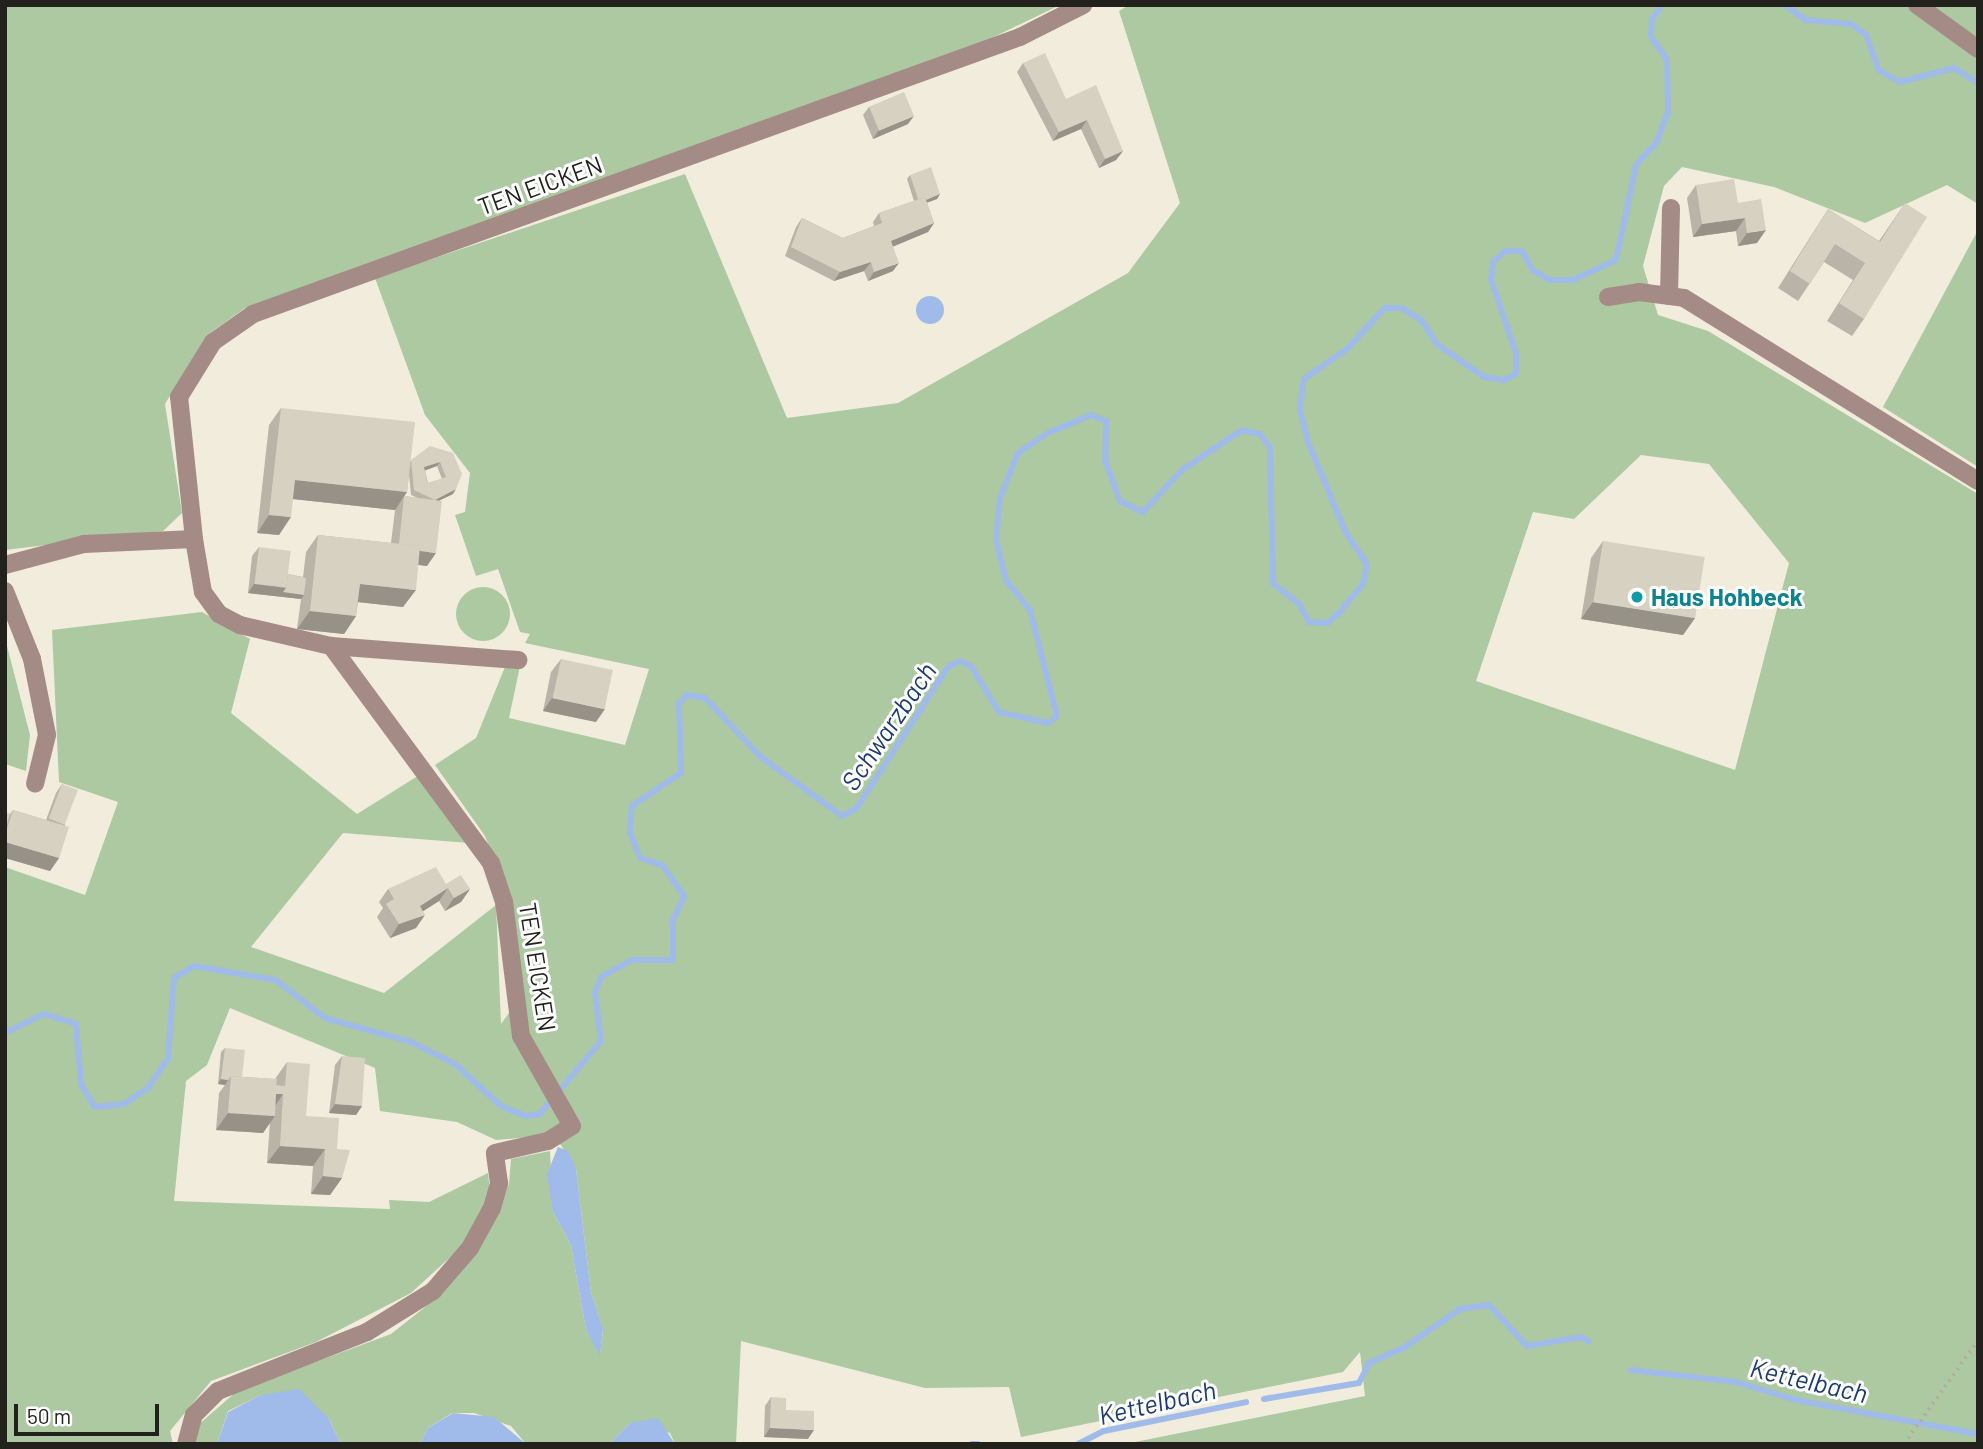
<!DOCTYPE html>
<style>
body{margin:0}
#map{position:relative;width:1983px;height:1449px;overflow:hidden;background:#f2ecdc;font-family:Barlow,sans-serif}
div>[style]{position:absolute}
.green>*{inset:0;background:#acc9a2}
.round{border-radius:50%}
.water>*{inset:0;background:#a0bbe9}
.stream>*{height:6px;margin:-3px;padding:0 3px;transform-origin:3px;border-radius:3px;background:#a0bbe9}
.path>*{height:3.5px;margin-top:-1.75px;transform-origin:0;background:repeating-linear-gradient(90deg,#b2ada0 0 2px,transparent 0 7px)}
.minor>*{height:18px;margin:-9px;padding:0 9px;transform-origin:9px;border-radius:9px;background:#a58b86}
.wall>*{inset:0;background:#b9b4a7}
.shaded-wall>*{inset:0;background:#969288}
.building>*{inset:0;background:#d7d1c2;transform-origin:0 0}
.dots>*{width:19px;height:19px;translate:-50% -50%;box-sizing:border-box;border:4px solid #fff;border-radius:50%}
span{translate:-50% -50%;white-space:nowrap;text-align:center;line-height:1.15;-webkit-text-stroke:6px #fff;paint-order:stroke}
.street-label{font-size:24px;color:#23211b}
.culture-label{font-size:24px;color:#0d838f;font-weight:700}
.left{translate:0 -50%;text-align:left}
.water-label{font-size:26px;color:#1e3c74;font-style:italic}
.frame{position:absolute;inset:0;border:7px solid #23211b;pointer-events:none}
.scale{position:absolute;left:14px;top:1404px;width:145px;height:32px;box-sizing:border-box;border:4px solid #23211b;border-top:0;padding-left:9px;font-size:21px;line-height:24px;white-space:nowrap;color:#23211b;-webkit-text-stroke:5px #fff;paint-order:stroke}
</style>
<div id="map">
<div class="green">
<div style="clip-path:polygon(5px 5px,1060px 5px,975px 46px,245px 308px,207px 335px,165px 404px,182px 513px,163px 531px,5px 550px)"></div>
<div style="clip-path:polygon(evenodd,1129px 5px,1978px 5px,1978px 204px,1947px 185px,1865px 223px,1774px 187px,1682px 167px,1664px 186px,1643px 266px,1658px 315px,1708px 331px,1978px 494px,1978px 1444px,1125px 1444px,1365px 1396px,1360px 1352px,1343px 1372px,1021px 1437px,1009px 1387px,925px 1388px,741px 1341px,736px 1444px,675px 1444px,670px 1433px,630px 1423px,609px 1444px,526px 1444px,511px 1426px,474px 1413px,452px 1413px,428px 1428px,420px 1444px,341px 1444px,329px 1419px,261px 1395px,228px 1411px,217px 1444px,193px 1444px,197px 1426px,237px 1391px,391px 1334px,424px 1308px,479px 1249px,509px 1184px,511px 1159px,550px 1151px,553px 1212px,571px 1245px,586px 1330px,600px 1354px,603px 1330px,591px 1292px,576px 1169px,561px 1145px,541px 1136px,496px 1140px,457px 1122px,380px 1111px,375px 1068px,230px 1008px,207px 1065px,186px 1081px,174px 1201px,390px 1209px,389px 1200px,429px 1202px,488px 1173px,490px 1192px,469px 1240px,411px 1293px,316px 1342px,211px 1381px,170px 1431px,173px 1444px,5px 1444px,5px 867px,85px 895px,118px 802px,59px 782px,52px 630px,202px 612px,250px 639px,231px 713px,357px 814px,421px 774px,469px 843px,343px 833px,251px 947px,384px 993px,496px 905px,501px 1024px,509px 1013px,524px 1018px,508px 897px,485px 836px,435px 765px,476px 738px,507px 662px,520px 666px,509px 718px,625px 745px,649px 669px,525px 643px,530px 634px,520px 632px,498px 569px,476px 576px,455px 515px,465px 512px,470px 473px,425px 415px,375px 278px,685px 174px,787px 418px,898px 403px,1128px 273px,1180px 203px,1119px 11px,1129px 5px,1641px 455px,1709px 464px,1789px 563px,1735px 770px,1476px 681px,1533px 512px,1574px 519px,1641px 455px)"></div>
<div style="clip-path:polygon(1978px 230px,1978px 467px,1883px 407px)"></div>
<div class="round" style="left:456px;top:587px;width:54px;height:54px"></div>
<div style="clip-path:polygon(5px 638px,30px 735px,26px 771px,5px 764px)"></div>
</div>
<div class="water">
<div class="round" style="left:916px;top:296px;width:28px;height:28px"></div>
<div style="clip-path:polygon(558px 1147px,568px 1151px,576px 1169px,591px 1292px,603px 1329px,600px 1356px,586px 1330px,571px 1245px,553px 1212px,547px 1174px)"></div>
<div style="clip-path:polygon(299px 1389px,329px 1419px,341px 1444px,217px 1444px,228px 1412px,261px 1395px)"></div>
<div style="clip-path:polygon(453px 1413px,494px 1417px,526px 1444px,420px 1444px,428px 1428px)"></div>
<div style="clip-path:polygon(658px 1418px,675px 1444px,609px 1444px,630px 1423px)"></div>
</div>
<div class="stream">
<div style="left:1785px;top:5px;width:26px;rotate:36deg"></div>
<div style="left:1806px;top:20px;width:45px;rotate:5.1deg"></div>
<div style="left:1851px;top:24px;width:19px;rotate:36deg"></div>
<div style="left:1866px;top:35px;width:37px;rotate:70deg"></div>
<div style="left:1879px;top:70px;width:24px;rotate:30deg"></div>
<div style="left:1900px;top:82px;width:56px;rotate:-14.5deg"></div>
<div style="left:1954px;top:68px;width:28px;rotate:32deg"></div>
<div style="left:5px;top:1033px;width:43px;rotate:-26deg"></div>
<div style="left:44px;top:1014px;width:34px;rotate:17deg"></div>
<div style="left:76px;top:1024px;width:60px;rotate:85.2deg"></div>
<div style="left:81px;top:1084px;width:27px;rotate:59deg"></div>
<div style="left:95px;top:1107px;width:29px;rotate:-6deg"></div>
<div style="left:124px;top:1104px;width:29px;rotate:-34deg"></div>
<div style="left:148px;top:1088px;width:36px;rotate:-56deg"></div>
<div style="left:168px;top:1058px;width:80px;rotate:-85.7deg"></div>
<div style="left:174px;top:978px;width:23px;rotate:-31deg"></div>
<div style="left:194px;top:966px;width:83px;rotate:9.7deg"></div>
<div style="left:276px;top:980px;width:62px;rotate:37.8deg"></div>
<div style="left:325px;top:1018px;width:89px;rotate:15.6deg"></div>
<div style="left:411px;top:1042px;width:49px;rotate:26.6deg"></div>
<div style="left:455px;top:1064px;width:62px;rotate:42.4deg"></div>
<div style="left:501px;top:1106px;width:27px;rotate:22deg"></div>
<div style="left:526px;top:1116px;width:14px;rotate:-8deg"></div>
<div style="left:540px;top:1114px;width:95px;rotate:-50.1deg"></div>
<div style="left:601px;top:1041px;width:48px;rotate:-97.1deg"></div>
<div style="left:595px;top:993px;width:17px;rotate:-69deg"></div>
<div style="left:601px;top:977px;width:35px;rotate:-29deg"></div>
<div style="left:632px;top:960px;width:41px"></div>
<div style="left:673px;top:960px;width:40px;rotate:-90deg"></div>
<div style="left:673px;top:920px;width:26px;rotate:-65deg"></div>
<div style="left:684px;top:896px;width:38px;rotate:-125deg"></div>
<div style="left:662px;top:865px;width:23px;rotate:-162deg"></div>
<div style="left:640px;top:858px;width:28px;rotate:-111deg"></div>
<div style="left:630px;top:832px;width:26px;rotate:-86deg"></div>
<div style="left:632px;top:806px;width:59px;rotate:-34deg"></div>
<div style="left:681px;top:773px;width:70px;rotate:-91.6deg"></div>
<div style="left:679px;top:703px;width:11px;rotate:-45deg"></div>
<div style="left:687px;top:695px;width:18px;rotate:9deg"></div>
<div style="left:705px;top:698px;width:81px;rotate:46.5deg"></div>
<div style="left:761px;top:757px;width:100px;rotate:36.1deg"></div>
<div style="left:842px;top:816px;width:16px;rotate:-27deg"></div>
<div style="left:856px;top:809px;width:171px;rotate:-57deg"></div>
<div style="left:949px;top:666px;width:12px;rotate:-24deg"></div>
<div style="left:960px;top:661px;width:12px;rotate:24deg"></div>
<div style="left:971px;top:666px;width:54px;rotate:58.7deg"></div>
<div style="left:999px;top:712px;width:50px;rotate:12.7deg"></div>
<div style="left:1048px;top:723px;width:11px;rotate:-38deg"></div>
<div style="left:1057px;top:716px;width:109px;rotate:-104.3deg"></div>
<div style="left:1030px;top:610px;width:38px;rotate:-129deg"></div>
<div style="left:1006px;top:580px;width:41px;rotate:-104deg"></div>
<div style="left:996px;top:540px;width:42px;rotate:-84.6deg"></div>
<div style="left:1000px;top:498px;width:48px;rotate:-68.2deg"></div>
<div style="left:1018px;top:453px;width:36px;rotate:-34deg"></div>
<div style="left:1048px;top:433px;width:47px;rotate:-22.7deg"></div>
<div style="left:1091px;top:415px;width:16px;rotate:22deg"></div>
<div style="left:1106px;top:421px;width:39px;rotate:91deg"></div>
<div style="left:1105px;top:460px;width:44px;rotate:69.9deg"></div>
<div style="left:1120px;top:501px;width:25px;rotate:26deg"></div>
<div style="left:1143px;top:512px;width:57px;rotate:-47.1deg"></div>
<div style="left:1182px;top:470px;width:72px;rotate:-33.7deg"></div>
<div style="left:1242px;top:430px;width:18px;rotate:13deg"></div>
<div style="left:1260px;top:434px;width:17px;rotate:54deg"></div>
<div style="left:1270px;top:448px;width:135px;rotate:88.7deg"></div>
<div style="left:1273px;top:583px;width:35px;rotate:39deg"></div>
<div style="left:1300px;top:605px;width:19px;rotate:62deg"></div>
<div style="left:1309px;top:622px;width:18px;rotate:3deg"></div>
<div style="left:1327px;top:623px;width:14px;rotate:-39deg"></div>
<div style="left:1338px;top:614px;width:39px;rotate:-50deg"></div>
<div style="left:1363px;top:584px;width:20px;rotate:-79deg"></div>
<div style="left:1367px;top:564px;width:37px;rotate:-124deg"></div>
<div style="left:1346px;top:533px;width:99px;rotate:-112.7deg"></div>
<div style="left:1308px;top:442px;width:33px;rotate:-104deg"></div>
<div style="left:1300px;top:410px;width:31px;rotate:-83deg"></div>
<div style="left:1304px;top:379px;width:52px;rotate:-34.9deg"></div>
<div style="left:1347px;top:349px;width:56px;rotate:-47.2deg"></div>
<div style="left:1385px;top:308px;width:17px"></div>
<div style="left:1402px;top:308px;width:24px;rotate:33deg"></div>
<div style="left:1422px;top:321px;width:27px;rotate:57deg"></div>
<div style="left:1437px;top:344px;width:57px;rotate:35.1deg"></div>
<div style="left:1484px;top:377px;width:21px;rotate:8deg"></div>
<div style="left:1505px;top:380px;width:13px;rotate:-32deg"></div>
<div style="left:1516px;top:373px;width:20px;rotate:-90deg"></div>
<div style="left:1516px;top:353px;width:78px;rotate:-108.7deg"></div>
<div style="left:1491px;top:279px;width:18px;rotate:-81deg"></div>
<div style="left:1494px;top:261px;width:15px;rotate:-42deg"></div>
<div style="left:1505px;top:251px;width:17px"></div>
<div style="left:1522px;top:251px;width:22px;rotate:60deg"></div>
<div style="left:1533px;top:270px;width:19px;rotate:32deg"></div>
<div style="left:1549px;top:280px;width:24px"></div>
<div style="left:1573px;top:280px;width:47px;rotate:-24.9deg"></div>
<div style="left:1616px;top:260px;width:97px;rotate:-78.1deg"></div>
<div style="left:1636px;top:165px;width:31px;rotate:-48deg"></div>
<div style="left:1657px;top:142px;width:32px;rotate:-70deg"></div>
<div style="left:1668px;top:112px;width:53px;rotate:-91.1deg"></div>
<div style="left:1667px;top:59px;width:27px;rotate:-126deg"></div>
<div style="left:1651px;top:37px;width:18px;rotate:-87deg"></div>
<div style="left:1652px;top:19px;width:17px;rotate:-54deg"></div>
<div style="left:1631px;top:1370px;width:106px;rotate:6.5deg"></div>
<div style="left:1736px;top:1382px;width:63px;rotate:16.7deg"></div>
<div style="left:1796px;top:1400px;width:185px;rotate:10.6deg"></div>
<div style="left:1264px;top:1399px;width:96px;rotate:-9.6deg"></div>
<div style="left:1359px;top:1383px;width:22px;rotate:-63deg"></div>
<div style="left:1369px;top:1363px;width:39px;rotate:-24deg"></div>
<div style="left:1405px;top:1347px;width:67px;rotate:-34.6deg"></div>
<div style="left:1460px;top:1309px;width:29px;rotate:-8deg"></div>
<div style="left:1489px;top:1305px;width:56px;rotate:47.2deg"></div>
<div style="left:1527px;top:1346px;width:55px;rotate:-9.5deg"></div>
<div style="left:1581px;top:1337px;width:9px;rotate:32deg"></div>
<div style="left:972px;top:1444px;width:6px"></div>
<div style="left:1078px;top:1444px;width:29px;rotate:-27deg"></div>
<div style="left:1104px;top:1431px;width:145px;rotate:-11.5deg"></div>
</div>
<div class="path">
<div style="left:1904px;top:1444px;width:128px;rotate:-54.6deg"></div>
</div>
<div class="minor">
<div style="left:1917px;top:5px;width:75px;rotate:35.8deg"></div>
<div style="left:1669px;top:296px;width:88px;rotate:-88.7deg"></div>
<div style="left:1608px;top:297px;width:31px;rotate:-9deg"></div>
<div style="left:1639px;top:292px;width:45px;rotate:7.6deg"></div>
<div style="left:1684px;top:298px;width:346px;rotate:31.9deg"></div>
<div style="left:194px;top:539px;width:54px;rotate:80.4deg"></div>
<div style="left:203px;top:592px;width:27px;rotate:54deg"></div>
<div style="left:219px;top:614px;width:24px;rotate:28deg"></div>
<div style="left:240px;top:625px;width:93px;rotate:13deg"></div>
<div style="left:331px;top:646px;width:188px;rotate:4.3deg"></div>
<div style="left:5px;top:565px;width:82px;rotate:-14.9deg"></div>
<div style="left:84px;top:544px;width:110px;rotate:-2.6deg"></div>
<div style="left:194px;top:539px;width:143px;rotate:-96deg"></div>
<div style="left:179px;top:397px;width:65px;rotate:-58.3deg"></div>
<div style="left:213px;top:342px;width:49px;rotate:-35deg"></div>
<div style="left:253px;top:314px;width:815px;rotate:-19.86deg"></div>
<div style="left:1020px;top:37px;width:71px;rotate:-26.9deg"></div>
<div style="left:5px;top:591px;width:73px;rotate:68.3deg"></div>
<div style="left:32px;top:659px;width:77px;rotate:78.8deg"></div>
<div style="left:47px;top:735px;width:50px;rotate:103.8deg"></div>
<div style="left:186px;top:1444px;width:30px;rotate:-75deg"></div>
<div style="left:194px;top:1415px;width:34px;rotate:-45deg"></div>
<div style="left:218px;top:1391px;width:160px;rotate:-21.6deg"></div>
<div style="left:367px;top:1332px;width:78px;rotate:-31.8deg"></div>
<div style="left:433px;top:1291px;width:57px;rotate:-49.3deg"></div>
<div style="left:470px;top:1248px;width:46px;rotate:-61.2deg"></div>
<div style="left:492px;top:1208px;width:26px;rotate:-74deg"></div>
<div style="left:499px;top:1183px;width:30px;rotate:-98deg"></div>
<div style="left:495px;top:1153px;width:54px;rotate:-12.8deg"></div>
<div style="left:548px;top:1141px;width:28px;rotate:-32deg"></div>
<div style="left:572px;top:1126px;width:103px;rotate:-119.5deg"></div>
<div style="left:521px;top:1036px;width:135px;rotate:-97.2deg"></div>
<div style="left:504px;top:902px;width:41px;rotate:-108.4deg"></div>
<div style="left:491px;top:863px;width:270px;rotate:-126.4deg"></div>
</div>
<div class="wall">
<div style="clip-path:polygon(1023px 63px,1066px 99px,1123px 151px,1116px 160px,1099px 168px,1081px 129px,1053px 141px,1017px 72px)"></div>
<div style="clip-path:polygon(869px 107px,908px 124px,873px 139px,863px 115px)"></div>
<div style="clip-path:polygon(910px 175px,940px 194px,937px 199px,927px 203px,934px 223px,928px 232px,893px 246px,893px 271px,868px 281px,864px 271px,834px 281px,785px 256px,796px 227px,802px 218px,843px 238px,874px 226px,873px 222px,879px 213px,914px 201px,907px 179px)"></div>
<div style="clip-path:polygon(1696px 185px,1738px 203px,1757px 243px,1738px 246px,1736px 231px,1693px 237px,1687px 198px)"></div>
<div style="clip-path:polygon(1905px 203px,1864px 319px,1852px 336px,1827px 321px,1853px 280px,1824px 262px,1798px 301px,1778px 288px,1828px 209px,1879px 241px)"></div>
<div style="clip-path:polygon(evenodd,281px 408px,410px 461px,453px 453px,453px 494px,440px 500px,427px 566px,418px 565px,403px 607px,358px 602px,356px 616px,344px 634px,297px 629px,301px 599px,248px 593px,252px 556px,259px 547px,288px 574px,303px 577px,306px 552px,318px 535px,391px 543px,395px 510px,293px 499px,279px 535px,257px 533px,269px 425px,281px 408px,437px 466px,442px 479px,428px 483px,425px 470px,437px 466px,281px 408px,409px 474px,411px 495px,418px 498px,404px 496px,407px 492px,409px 474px)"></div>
<div style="clip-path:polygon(1603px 541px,1695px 618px,1683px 635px,1581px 619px,1591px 558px)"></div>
<div style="clip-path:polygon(561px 659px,596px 722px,543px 711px,551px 672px)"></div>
<div style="clip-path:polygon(62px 784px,65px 826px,59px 858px,50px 871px,5px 858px,5px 813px,10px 814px,13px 810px,46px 820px,56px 793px)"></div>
<div style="clip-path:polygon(446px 884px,470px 889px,461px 902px,445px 911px,439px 901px,423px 911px,416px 928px,390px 938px,377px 917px,383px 908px,379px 902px,388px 889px)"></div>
<div style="clip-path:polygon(225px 1048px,242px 1077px,275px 1079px,287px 1062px,306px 1116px,337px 1149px,342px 1178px,330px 1195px,311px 1194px,313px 1166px,267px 1163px,270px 1122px,263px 1133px,216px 1130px,219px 1093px,225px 1085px,218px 1084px,221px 1052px)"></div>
<div style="clip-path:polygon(342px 1056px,362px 1106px,356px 1115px,329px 1113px,335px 1065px)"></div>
<div style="clip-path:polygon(771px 1397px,786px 1410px,808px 1439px,764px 1437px,765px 1406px)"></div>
</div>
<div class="shaded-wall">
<div style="clip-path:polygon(914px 116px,908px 124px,873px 139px,879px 130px)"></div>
<div style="clip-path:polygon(1087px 120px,1081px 129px,1053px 141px,1059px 132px)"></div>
<div style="clip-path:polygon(1123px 151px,1116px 160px,1099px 168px,1105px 159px)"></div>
<div style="clip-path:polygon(940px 194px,937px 199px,916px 206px,919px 202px)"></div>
<div style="clip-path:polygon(1745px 218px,1736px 231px,1693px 237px,1702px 224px)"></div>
<div style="clip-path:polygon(934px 223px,928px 232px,885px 250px,891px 241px)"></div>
<div style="clip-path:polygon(1766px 230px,1757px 243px,1738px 246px,1747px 233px)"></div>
<div style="clip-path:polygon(871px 262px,864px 271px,834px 281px,840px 272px)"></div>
<div style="clip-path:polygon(899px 263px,893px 271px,868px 281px,874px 272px)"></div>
<div style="clip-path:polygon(440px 462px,437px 466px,421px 472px,424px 467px)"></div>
<div style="clip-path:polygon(295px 480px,407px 492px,395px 510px,283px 498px)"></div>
<div style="clip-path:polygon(456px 489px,453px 494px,432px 504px,435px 500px)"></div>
<div style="clip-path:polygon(269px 515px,291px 517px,279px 535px,257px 533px)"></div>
<div style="clip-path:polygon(398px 548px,436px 553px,427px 566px,389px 561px)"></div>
<div style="clip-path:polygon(254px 584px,286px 588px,304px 595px,301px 599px,248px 593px)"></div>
<div style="clip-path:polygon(360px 584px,416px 590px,403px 607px,348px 601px)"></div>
<div style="clip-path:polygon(1593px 602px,1695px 618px,1683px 635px,1581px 619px)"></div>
<div style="clip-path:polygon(310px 611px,356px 616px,344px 634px,297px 629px)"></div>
<div style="clip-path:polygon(552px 698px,605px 709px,596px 722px,543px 711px)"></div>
<div style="clip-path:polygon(5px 842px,59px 858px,50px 871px,5px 858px)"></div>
<div style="clip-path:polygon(448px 888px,439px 901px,411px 919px,420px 906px)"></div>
<div style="clip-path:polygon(470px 889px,461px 902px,445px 911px,454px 898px)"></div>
<div style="clip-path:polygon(425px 915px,416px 928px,390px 938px,399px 924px)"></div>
<div style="clip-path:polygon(221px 1079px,228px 1080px,225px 1085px,218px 1084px)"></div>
<div style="clip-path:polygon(276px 1094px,283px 1094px,271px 1112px)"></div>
<div style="clip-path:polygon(335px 1104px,362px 1106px,356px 1115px,329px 1113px)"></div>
<div style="clip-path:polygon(228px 1113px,275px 1116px,263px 1133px,216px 1130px)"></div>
<div style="clip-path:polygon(280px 1146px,325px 1149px,313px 1166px,267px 1163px)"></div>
<div style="clip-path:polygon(323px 1176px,342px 1178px,330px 1195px,311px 1194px)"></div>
<div style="clip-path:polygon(770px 1428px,814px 1430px,808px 1439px,764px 1437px)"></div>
</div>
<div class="building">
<div style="clip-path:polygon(1045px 53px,1066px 99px,1096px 85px,1123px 151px,1105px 159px,1087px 120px,1059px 132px,1023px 63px)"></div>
<div style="left:904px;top:92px;width:26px;height:38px;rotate:67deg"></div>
<div style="clip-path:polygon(931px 167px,940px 194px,926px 200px,925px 197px,918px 199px,910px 175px)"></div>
<div style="clip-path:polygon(1734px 179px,1738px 203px,1761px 199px,1766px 230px,1747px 233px,1745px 218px,1702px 224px,1696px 185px)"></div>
<div style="clip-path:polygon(925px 197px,934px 223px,891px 241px,899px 263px,874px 272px,871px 262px,840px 272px,791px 247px,802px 218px,843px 238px,882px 223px,879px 213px)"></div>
<div style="clip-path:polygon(1905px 203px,1927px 217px,1864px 319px,1839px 303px,1865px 263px,1835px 244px,1810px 284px,1790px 271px,1828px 209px,1880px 242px)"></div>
<div style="clip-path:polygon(281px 408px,415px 422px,407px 492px,295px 480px,291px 517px,269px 515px)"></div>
<div style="clip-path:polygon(evenodd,430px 446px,453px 453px,462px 474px,456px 489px,435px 500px,414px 490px,411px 460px,430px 446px,440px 462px,446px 477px,428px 483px,424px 467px,440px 462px)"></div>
<div style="clip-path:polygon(404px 496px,442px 501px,436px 553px,420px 551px,420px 546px,399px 544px)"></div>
<div style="clip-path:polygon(318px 535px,420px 546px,416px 590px,360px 584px,356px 616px,310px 611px)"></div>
<div style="left:1603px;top:541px;width:103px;height:62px;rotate:9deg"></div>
<div style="left:259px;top:547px;width:32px;height:37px;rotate:7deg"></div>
<div style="clip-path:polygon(288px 574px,306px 578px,304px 595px,283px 592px,286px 588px)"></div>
<div style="left:561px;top:659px;width:53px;height:40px;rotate:12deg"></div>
<div style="left:62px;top:784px;width:17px;height:37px;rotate:21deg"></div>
<div style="clip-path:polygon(13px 810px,69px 827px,59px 858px,5px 842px,5px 835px)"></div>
<div style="clip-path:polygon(5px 813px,10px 814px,5px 831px)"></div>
<div style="clip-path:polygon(436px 867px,446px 884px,461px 875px,470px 889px,454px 898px,448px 888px,420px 906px,425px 915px,399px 924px,386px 904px,394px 899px,388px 889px)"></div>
<div style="clip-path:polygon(225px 1048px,245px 1050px,242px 1077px,231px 1076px,228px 1080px,221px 1079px)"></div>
<div style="clip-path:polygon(342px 1056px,365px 1058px,362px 1106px,335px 1104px)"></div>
<div style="clip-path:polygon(287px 1062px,310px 1064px,306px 1116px,339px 1118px,337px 1149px,350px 1150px,342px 1178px,323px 1176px,325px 1149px,280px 1146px,283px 1094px,276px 1094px,275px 1116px,228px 1113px,231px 1076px,277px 1079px,276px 1085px,285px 1086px)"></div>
<div style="clip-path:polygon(771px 1397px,786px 1398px,786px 1410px,814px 1411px,814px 1430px,770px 1428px)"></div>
</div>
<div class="dots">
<div style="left:1637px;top:597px;background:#0f9aa8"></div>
</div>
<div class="street-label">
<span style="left:540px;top:185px;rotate:-20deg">TEN EICKEN</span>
<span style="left:538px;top:967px;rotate:81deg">TEN EICKEN</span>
</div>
<div class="culture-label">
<span class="left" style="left:1651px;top:597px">Haus Hohbeck</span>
</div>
<div class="water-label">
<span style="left:888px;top:726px;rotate:-56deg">Schwarzbach</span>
<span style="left:1809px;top:1380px;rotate:13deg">Kettelbach</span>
<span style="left:1157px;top:1402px;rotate:-13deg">Kettelbach</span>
</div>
<div class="frame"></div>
<div class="scale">50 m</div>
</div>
